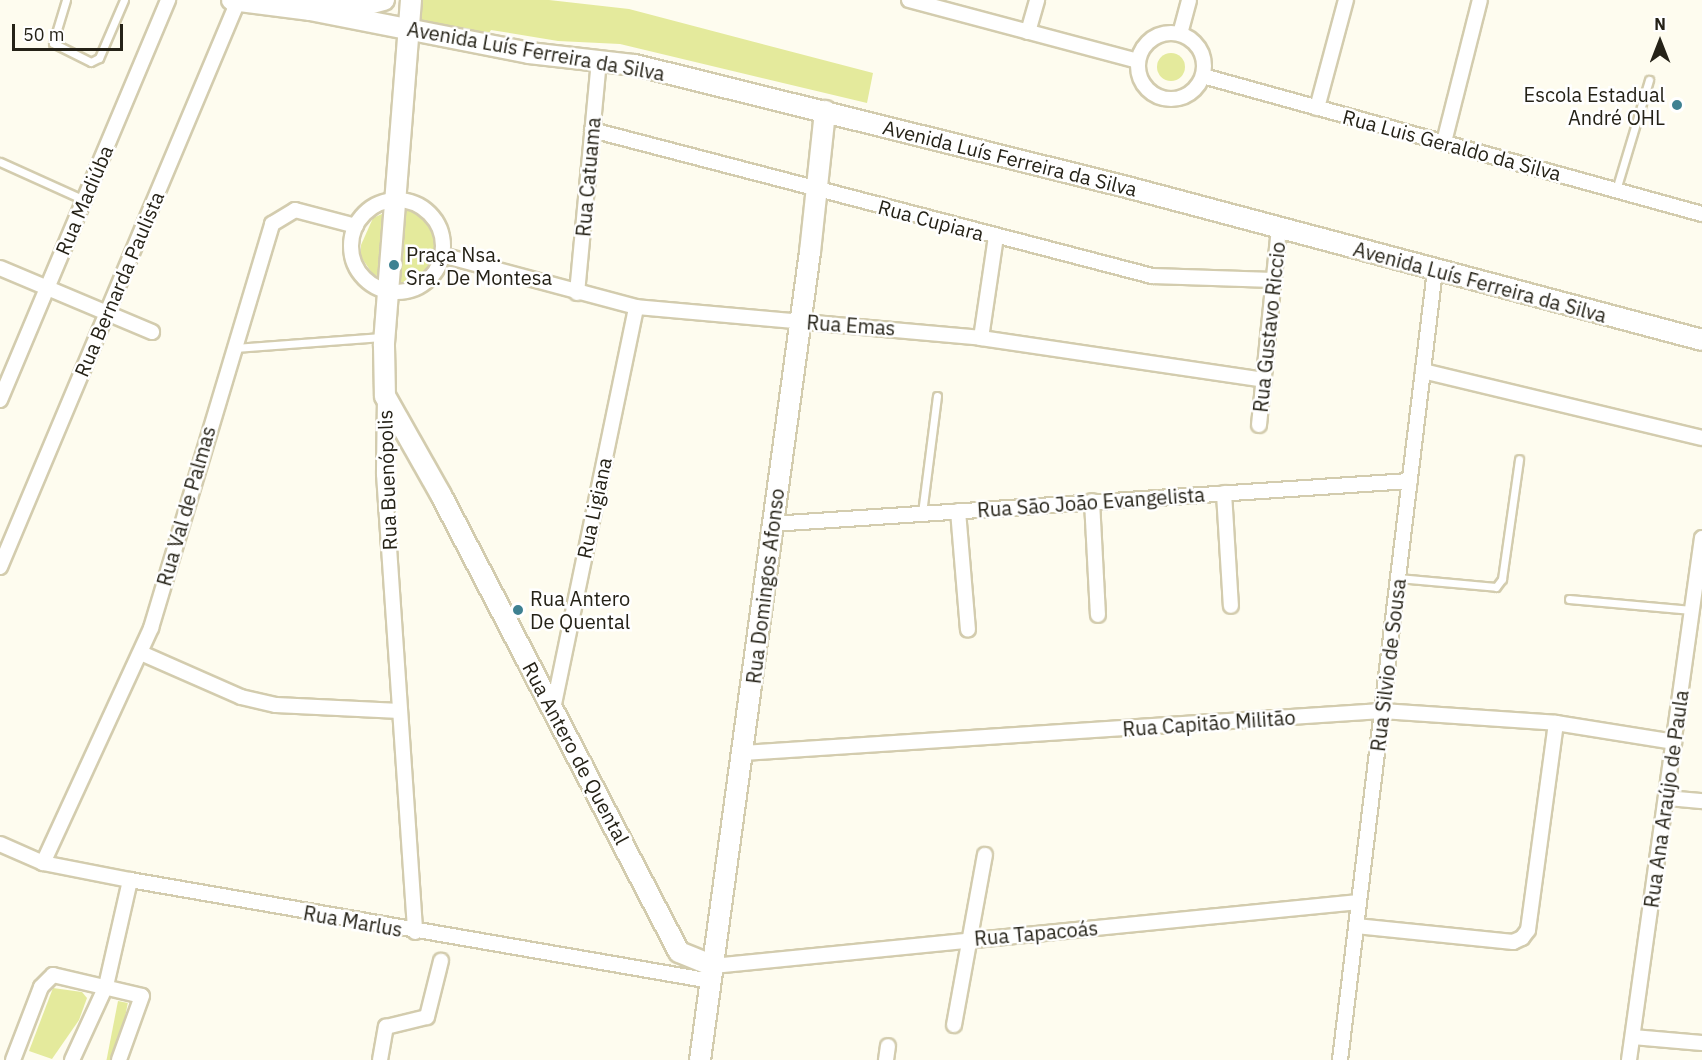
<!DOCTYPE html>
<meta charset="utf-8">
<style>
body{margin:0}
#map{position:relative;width:1702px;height:1060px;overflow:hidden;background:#fefcef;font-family:"IBM Plex Sans",sans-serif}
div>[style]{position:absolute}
.green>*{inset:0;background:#e4ea9c;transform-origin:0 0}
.round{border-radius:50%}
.roads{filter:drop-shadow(2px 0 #d3ccae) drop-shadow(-2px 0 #d3ccae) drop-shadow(0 2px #d3ccae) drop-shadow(0 -2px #d3ccae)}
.lane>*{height:7px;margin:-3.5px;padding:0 3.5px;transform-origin:3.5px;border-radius:3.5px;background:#fff}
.street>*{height:14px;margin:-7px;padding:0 7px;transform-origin:7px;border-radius:7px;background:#fff}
.street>.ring{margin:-7px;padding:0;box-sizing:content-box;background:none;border:14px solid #fff;border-radius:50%}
.secondary>*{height:20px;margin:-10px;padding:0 10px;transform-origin:10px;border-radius:10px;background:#fff}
.dots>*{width:16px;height:16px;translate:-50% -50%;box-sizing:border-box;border:3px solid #fff;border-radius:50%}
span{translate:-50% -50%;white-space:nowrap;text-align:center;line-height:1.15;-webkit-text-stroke:5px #fff;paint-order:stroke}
.street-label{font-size:20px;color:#252217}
.poi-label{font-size:20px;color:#252217}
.right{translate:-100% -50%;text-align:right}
.left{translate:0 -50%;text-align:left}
.north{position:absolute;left:1630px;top:12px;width:60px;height:60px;-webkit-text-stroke:4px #fff;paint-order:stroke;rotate:0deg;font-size:16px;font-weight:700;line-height:24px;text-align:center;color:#252217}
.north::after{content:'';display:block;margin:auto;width:21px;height:27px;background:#252217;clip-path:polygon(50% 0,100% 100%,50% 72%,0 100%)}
.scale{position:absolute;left:12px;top:24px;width:111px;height:27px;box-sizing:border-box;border:3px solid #252217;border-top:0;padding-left:8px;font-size:18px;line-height:21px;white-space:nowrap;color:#252217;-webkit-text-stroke:4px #fff;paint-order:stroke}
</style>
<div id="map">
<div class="green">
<div style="clip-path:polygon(423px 0,549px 0,629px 9px,873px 73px,867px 103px,620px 44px,558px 41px,491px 30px,485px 39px,420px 27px,417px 21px)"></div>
<div class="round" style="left:1157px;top:53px;width:28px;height:28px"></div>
<div style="clip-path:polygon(403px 208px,417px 211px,427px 221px,436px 238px,436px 256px,428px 273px,414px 283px,397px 286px)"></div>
<div style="clip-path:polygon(393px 209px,387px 283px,372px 273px,361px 257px,361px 245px,373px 218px)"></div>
<div style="clip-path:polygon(53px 988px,82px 992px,87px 998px,79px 1020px,52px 1059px,29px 1051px)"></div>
<div style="left:118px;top:1001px;width:10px;height:64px;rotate:11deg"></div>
</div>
<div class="roads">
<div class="lane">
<div style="left:66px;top:0;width:45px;rotate:106.8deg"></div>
<div style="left:53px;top:43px;width:42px;rotate:26.6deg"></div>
<div style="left:91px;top:62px;width:9px;rotate:-27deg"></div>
<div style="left:99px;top:58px;width:63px;rotate:-66.7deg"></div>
<div style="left:0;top:162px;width:92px;rotate:24.3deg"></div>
<div style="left:1616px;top:190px;width:115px;rotate:-73.3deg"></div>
<div style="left:235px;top:348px;width:147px;rotate:-4.3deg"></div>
<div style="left:922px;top:513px;width:118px;rotate:-82.7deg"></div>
<div style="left:1398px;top:578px;width:98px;rotate:5.2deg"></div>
<div style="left:1496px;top:587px;width:10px;rotate:-53deg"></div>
<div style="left:1502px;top:579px;width:121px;rotate:-81.9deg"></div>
<div style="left:1569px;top:599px;width:123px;rotate:5.1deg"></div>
</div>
<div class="street">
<div style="left:909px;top:0;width:237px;rotate:14.9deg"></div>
<div style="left:1028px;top:32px;width:33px;rotate:-74deg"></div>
<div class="ring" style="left:1138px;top:33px;width:52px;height:52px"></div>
<div style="left:1180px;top:34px;width:35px;rotate:-75deg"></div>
<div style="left:1203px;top:76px;width:518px;rotate:15.46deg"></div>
<div style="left:1317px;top:108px;width:112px;rotate:-75deg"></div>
<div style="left:592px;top:130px;width:579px;rotate:14.61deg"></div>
<div style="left:1152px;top:276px;width:122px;rotate:1.9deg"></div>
<div style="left:1444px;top:142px;width:146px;rotate:-75.8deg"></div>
<div class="ring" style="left:351px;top:200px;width:78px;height:78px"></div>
<div style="left:442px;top:255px;width:201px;rotate:15deg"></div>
<div style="left:636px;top:307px;width:346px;rotate:5.1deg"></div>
<div style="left:981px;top:338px;width:286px;rotate:8.4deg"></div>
<div style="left:0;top:268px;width:165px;rotate:22.8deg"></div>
<div style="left:577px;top:293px;width:233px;rotate:-84.6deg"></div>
<div style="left:981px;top:338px;width:102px;rotate:-81.6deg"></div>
<div style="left:1423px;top:371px;width:287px;rotate:13.5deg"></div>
<div style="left:385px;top:398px;width:76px;rotate:90.8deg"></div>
<div style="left:384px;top:474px;width:459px;rotate:86.1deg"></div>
<div style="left:0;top:400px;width:434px;rotate:-67.2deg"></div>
<div style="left:1259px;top:425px;width:198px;rotate:-84.2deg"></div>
<div style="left:1224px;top:493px;width:113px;rotate:86.5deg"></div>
<div style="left:1092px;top:501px;width:114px;rotate:87deg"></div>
<div style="left:958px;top:511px;width:119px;rotate:85.2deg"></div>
<div style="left:772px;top:524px;width:639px;rotate:-3.86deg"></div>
<div style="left:0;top:567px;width:614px;rotate:-67.19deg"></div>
<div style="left:141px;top:653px;width:109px;rotate:23.7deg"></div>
<div style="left:241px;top:697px;width:36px;rotate:13deg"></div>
<div style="left:276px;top:705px;width:124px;rotate:2.8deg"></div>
<div style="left:553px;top:709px;width:410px;rotate:-78.3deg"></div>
<div style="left:743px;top:753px;width:640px;rotate:-3.76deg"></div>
<div style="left:1382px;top:711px;width:174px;rotate:3.9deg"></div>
<div style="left:1556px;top:723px;width:120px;rotate:9.1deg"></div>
<div style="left:1667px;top:798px;width:35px;rotate:5deg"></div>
<div style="left:0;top:844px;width:47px;rotate:23.8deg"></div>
<div style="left:43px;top:863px;width:89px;rotate:11.1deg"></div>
<div style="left:130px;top:880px;width:590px;rotate:9.86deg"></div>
<div style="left:43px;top:863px;width:259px;rotate:-65.3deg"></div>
<div style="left:151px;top:628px;width:422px;rotate:-73.3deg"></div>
<div style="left:272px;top:224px;width:27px;rotate:-31deg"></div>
<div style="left:295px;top:210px;width:63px;rotate:14.7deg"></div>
<div style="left:1356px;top:926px;width:158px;rotate:5.8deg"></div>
<div style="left:1513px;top:942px;width:10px;rotate:-24deg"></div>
<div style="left:1522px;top:938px;width:10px;rotate:-53deg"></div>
<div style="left:1528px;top:930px;width:209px;rotate:-82.3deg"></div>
<div style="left:713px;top:966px;width:649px;rotate:-5.66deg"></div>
<div style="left:954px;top:1025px;width:173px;rotate:-79.7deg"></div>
<div style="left:1633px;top:1037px;width:69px;rotate:5deg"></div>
<div style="left:13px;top:1060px;width:78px;rotate:-69deg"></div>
<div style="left:41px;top:987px;width:17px;rotate:-45deg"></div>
<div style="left:53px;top:975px;width:91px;rotate:13.3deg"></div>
<div style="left:142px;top:996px;width:68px;rotate:109.8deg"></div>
<div style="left:72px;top:1060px;width:81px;rotate:-65.3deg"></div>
<div style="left:106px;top:986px;width:109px;rotate:-77.2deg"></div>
<div style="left:380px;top:1060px;width:34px;rotate:-80deg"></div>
<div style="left:386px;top:1027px;width:42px;rotate:-13.7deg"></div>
<div style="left:427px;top:1017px;width:58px;rotate:-76deg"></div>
<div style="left:886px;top:1060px;width:14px;rotate:-82deg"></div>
<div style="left:1340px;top:1060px;width:796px;rotate:-83.14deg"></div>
<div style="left:1629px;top:1060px;width:527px;rotate:-82.04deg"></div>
</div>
<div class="secondary">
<div style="left:232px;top:0;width:79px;rotate:7.3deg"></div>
<div style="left:310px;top:10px;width:47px;rotate:-3.7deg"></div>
<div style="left:357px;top:7px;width:28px;rotate:-15deg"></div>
<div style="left:411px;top:0;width:347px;rotate:94.5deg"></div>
<div style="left:384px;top:346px;width:50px;rotate:88.9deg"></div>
<div style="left:385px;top:396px;width:114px;rotate:60.5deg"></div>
<div style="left:441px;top:495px;width:515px;rotate:62.49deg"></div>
<div style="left:679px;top:952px;width:37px;rotate:22deg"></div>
<div style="left:310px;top:10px;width:223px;rotate:11.1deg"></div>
<div style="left:529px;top:53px;width:107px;rotate:6.5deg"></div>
<div style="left:635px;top:65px;width:503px;rotate:13.93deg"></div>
<div style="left:1123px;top:186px;width:599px;rotate:14.89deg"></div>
<div style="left:700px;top:1060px;width:815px;rotate:-82.25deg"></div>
<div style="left:810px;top:252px;width:142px;rotate:-83.9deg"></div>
</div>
</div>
<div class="dots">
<div style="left:1677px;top:105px;background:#3e8191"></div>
<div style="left:394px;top:265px;background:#3e8191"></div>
<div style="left:518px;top:610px;background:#3e8191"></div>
</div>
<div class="street-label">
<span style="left:536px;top:51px;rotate:10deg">Avenida Luís Ferreira da Silva</span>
<span style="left:1452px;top:145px;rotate:15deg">Rua Luis Geraldo da Silva</span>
<span style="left:1010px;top:158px;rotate:14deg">Avenida Luís Ferreira da Silva</span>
<span style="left:588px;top:177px;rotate:-85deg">Rua Catuama</span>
<span style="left:84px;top:200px;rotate:-67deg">Rua Madiúba</span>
<span style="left:931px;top:220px;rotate:15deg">Rua Cupiara</span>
<span style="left:1480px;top:282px;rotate:15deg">Avenida Luís Ferreira da Silva</span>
<span style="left:119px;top:284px;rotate:-67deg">Rua Bernarda Paulista</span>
<span style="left:851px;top:325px;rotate:4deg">Rua Emas</span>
<span style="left:1269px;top:327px;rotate:-84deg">Rua Gustavo Riccio</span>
<span style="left:387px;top:480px;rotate:-92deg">Rua Buenópolis</span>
<span style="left:1091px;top:502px;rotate:-4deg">Rua São João Evangelista</span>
<span style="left:186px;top:506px;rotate:-74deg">Rua Val de Palmas</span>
<span style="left:594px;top:508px;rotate:-78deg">Rua Ligiana</span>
<span style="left:765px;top:586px;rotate:-83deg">Rua Domingos Afonso</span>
<span style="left:1388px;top:665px;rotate:-83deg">Rua Silvio de Sousa</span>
<span style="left:1209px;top:723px;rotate:-4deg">Rua Capitão Militão</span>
<span style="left:576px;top:753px;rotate:62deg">Rua Antero de Quental</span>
<span style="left:1666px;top:799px;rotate:-82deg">Rua Ana Araújo de Paula</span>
<span style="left:353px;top:921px;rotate:10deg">Rua Marlus</span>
<span style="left:1036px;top:933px;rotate:-5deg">Rua Tapacoás</span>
</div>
<div class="poi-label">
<span class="right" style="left:1665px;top:106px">Escola Estadual<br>André OHL</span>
<span class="left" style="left:406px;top:266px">Praça Nsa.<br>Sra. De Montesa</span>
<span class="left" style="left:530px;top:610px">Rua Antero<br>De Quental</span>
</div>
<div class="north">N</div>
<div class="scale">50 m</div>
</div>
